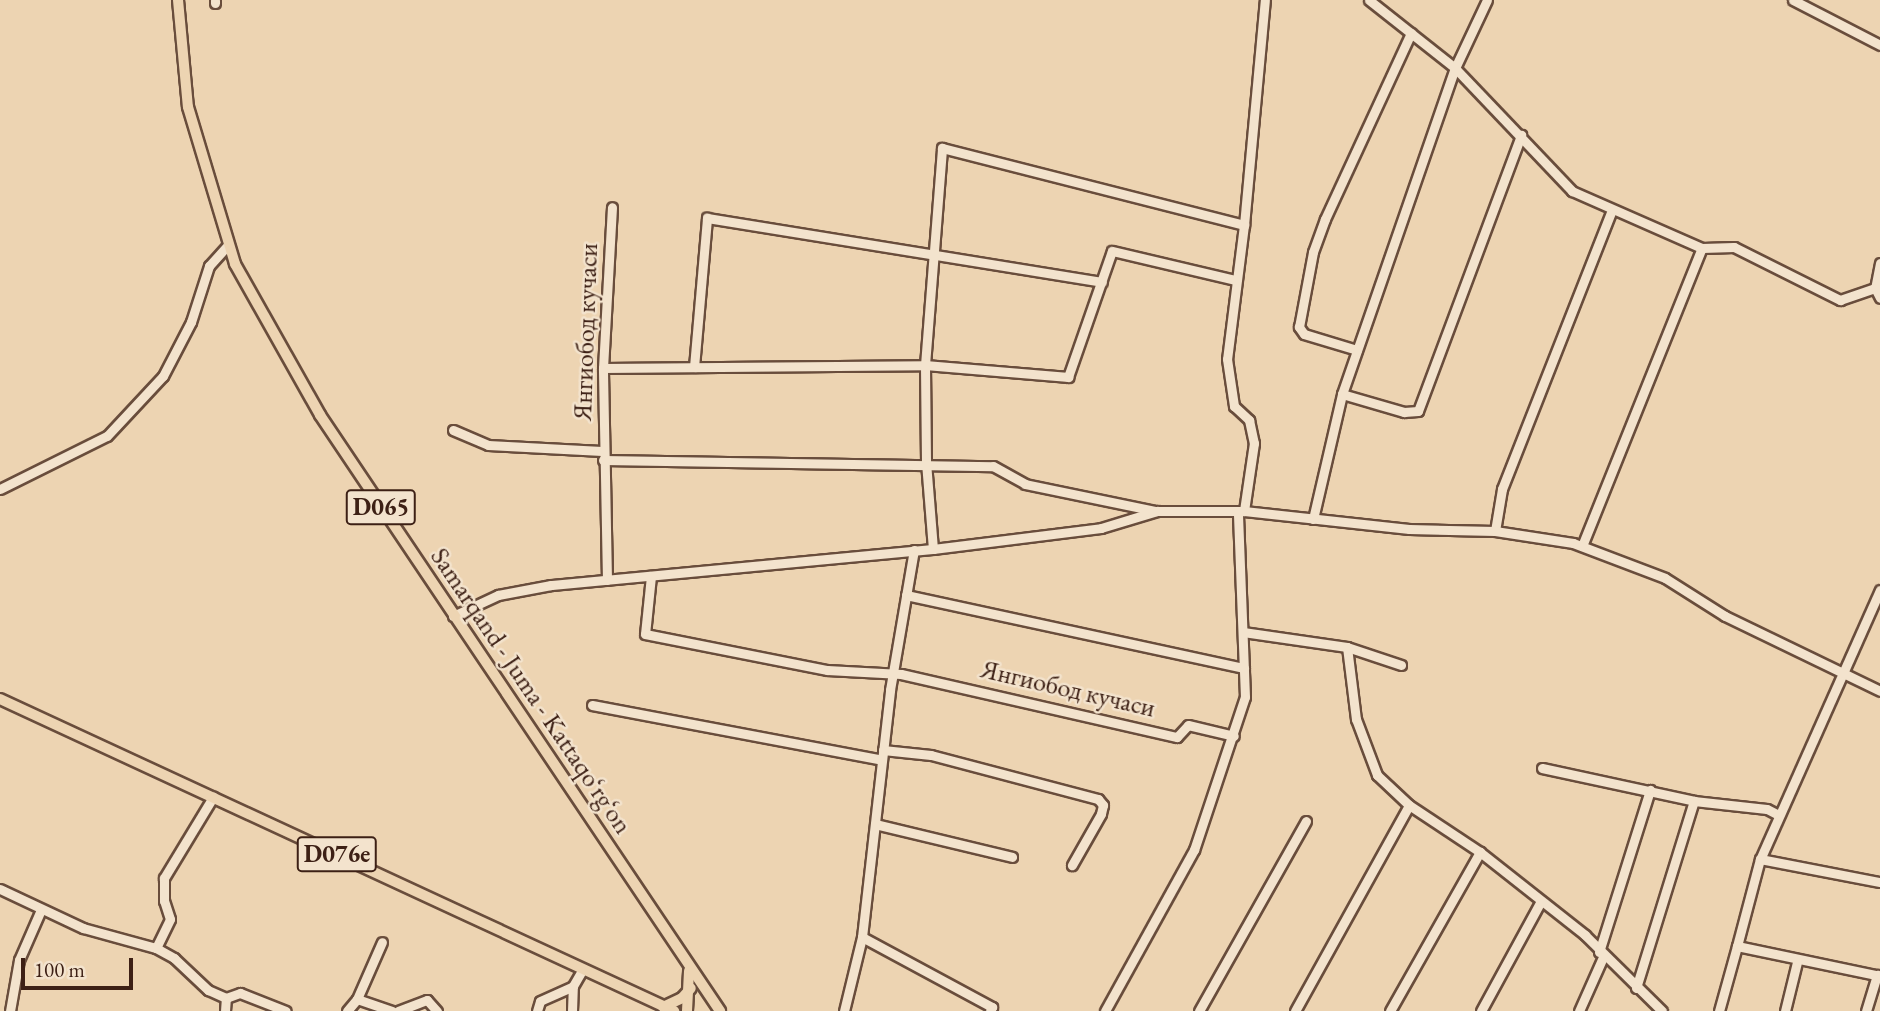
<!DOCTYPE html>
<meta charset="utf-8">
<style>
body{margin:0}
#map{position:relative;width:1880px;height:1011px;overflow:hidden;background:#edd4b2;font-family:"EB Garamond",serif}
div>[style]{position:absolute}
.roads{filter:drop-shadow(2px 0 #694d3c) drop-shadow(-2px 0 #694d3c) drop-shadow(0 2px #694d3c) drop-shadow(0 -2px #694d3c)}
.minor>*{height:9px;margin:-4.5px;padding:0 4.5px;transform-origin:4.5px;border-radius:4.5px;background:#f3e3cd}
.major>*{height:10px;margin:-5px;padding:0 5px;transform-origin:5px;border-radius:5px;background:#edd4b2}
span{translate:-50% -50%;white-space:nowrap;text-align:center;line-height:1.15;-webkit-text-stroke:5px #f3e3cd;paint-order:stroke}
.shield-label span{padding:2px 5px;background:#f3e3cd;border:2px solid;border-radius:5px;-webkit-text-stroke-width:0}
.shield-label{font-size:24px;color:#3d2015;font-weight:700}
.street-label{font-size:26px;color:#3d2015}
.scale{position:absolute;left:21px;top:958px;width:112px;height:32px;box-sizing:border-box;border:4px solid #3d2015;border-top:0;padding-left:9px;font-size:21px;line-height:24px;white-space:nowrap;color:#3d2015;-webkit-text-stroke:5px #f3e3cd;paint-order:stroke}
</style>
<div id="map">
<div class="roads">
<div class="minor">
<div style="left:215px;top:0;width:3px;rotate:90deg"></div>
<div style="left:1369px;top:0;width:110px;rotate:38.3deg"></div>
<div style="left:1455px;top:68px;width:170px;rotate:46.4deg"></div>
<div style="left:1572px;top:191px;width:142px;rotate:23.7deg"></div>
<div style="left:1702px;top:248px;width:32px;rotate:-2deg"></div>
<div style="left:1734px;top:247px;width:119px;rotate:26.6deg"></div>
<div style="left:1840px;top:300px;width:37px;rotate:-19deg"></div>
<div style="left:1793px;top:0;width:98px;rotate:27.3deg"></div>
<div style="left:1244px;top:225px;width:226px;rotate:-84.7deg"></div>
<div style="left:1880px;top:263px;width:25px;rotate:101deg"></div>
<div style="left:1875px;top:288px;width:11px;rotate:63deg"></div>
<div style="left:1357px;top:350px;width:55px;rotate:-163.2deg"></div>
<div style="left:1304px;top:334px;width:9px;rotate:-126deg"></div>
<div style="left:1299px;top:327px;width:76px;rotate:-79.4deg"></div>
<div style="left:1313px;top:252px;width:35px;rotate:-70deg"></div>
<div style="left:1325px;top:219px;width:205px;rotate:-65.2deg"></div>
<div style="left:694px;top:367px;width:150px;rotate:-85deg"></div>
<div style="left:707px;top:218px;width:400px;rotate:9.2deg"></div>
<div style="left:603px;top:368px;width:322px;rotate:-0.5deg"></div>
<div style="left:925px;top:365px;width:144px;rotate:4.8deg"></div>
<div style="left:1068px;top:377px;width:133px;rotate:-70.8deg"></div>
<div style="left:1112px;top:251px;width:127px;rotate:13.2deg"></div>
<div style="left:1342px;top:394px;width:65px;rotate:16.2deg"></div>
<div style="left:1404px;top:412px;width:14px;rotate:-4deg"></div>
<div style="left:1418px;top:411px;width:295px;rotate:-69.5deg"></div>
<div style="left:453px;top:430px;width:38px;rotate:23deg"></div>
<div style="left:488px;top:445px;width:114px;rotate:3deg"></div>
<div style="left:603px;top:460px;width:390px;rotate:0.9deg"></div>
<div style="left:993px;top:466px;width:37px;rotate:29deg"></div>
<div style="left:1025px;top:484px;width:133px;rotate:11.7deg"></div>
<div style="left:0;top:489px;width:119px;rotate:-26.4deg"></div>
<div style="left:107px;top:436px;width:82px;rotate:-47deg"></div>
<div style="left:163px;top:376px;width:61px;rotate:-62.6deg"></div>
<div style="left:191px;top:322px;width:59px;rotate:-72.2deg"></div>
<div style="left:209px;top:266px;width:28px;rotate:-48deg"></div>
<div style="left:1313px;top:519px;width:128px;rotate:-76.9deg"></div>
<div style="left:1342px;top:394px;width:345px;rotate:-70.9deg"></div>
<div style="left:1455px;top:68px;width:75px;rotate:-64.8deg"></div>
<div style="left:1495px;top:531px;width:43px;rotate:-80.5deg"></div>
<div style="left:1502px;top:489px;width:300px;rotate:-68.5deg"></div>
<div style="left:1582px;top:546px;width:321px;rotate:-68.1deg"></div>
<div style="left:933px;top:549px;width:87px;rotate:-94.6deg"></div>
<div style="left:926px;top:462px;width:97px;rotate:-90.6deg"></div>
<div style="left:925px;top:365px;width:218px;rotate:-85.5deg"></div>
<div style="left:942px;top:148px;width:312px;rotate:14.3deg"></div>
<div style="left:1244px;top:225px;width:135px;rotate:97.2deg"></div>
<div style="left:1227px;top:359px;width:48px;rotate:81.5deg"></div>
<div style="left:1234px;top:406px;width:21px;rotate:43deg"></div>
<div style="left:1249px;top:420px;width:24px;rotate:78deg"></div>
<div style="left:1254px;top:443px;width:69px;rotate:98.4deg"></div>
<div style="left:651px;top:576px;width:58px;rotate:95.9deg"></div>
<div style="left:645px;top:634px;width:186px;rotate:11.2deg"></div>
<div style="left:827px;top:670px;width:74px;rotate:3.1deg"></div>
<div style="left:901px;top:674px;width:283px;rotate:12.9deg"></div>
<div style="left:1177px;top:737px;width:16px;rotate:-47deg"></div>
<div style="left:1188px;top:725px;width:47px;rotate:13.4deg"></div>
<div style="left:607px;top:580px;width:212px;rotate:-91.1deg"></div>
<div style="left:603px;top:368px;width:161px;rotate:-86.8deg"></div>
<div style="left:1880px;top:590px;width:295px;rotate:114deg"></div>
<div style="left:1760px;top:859px;width:90px;rotate:104.8deg"></div>
<div style="left:1737px;top:946px;width:146px;rotate:11.8deg"></div>
<div style="left:906px;top:595px;width:346px;rotate:12.2deg"></div>
<div style="left:453px;top:616px;width:50px;rotate:-25deg"></div>
<div style="left:498px;top:595px;width:54px;rotate:-10.7deg"></div>
<div style="left:551px;top:585px;width:384px;rotate:-5.4deg"></div>
<div style="left:933px;top:549px;width:169px;rotate:-7.1deg"></div>
<div style="left:1101px;top:528px;width:59px;rotate:-16.9deg"></div>
<div style="left:1157px;top:511px;width:87px"></div>
<div style="left:1244px;top:511px;width:166px;rotate:6.2deg"></div>
<div style="left:1409px;top:529px;width:86px;rotate:1.3deg"></div>
<div style="left:1495px;top:531px;width:79px;rotate:8.7deg"></div>
<div style="left:1573px;top:543px;width:98px;rotate:20.8deg"></div>
<div style="left:1665px;top:578px;width:71px;rotate:32.3deg"></div>
<div style="left:1725px;top:616px;width:172px;rotate:25.8deg"></div>
<div style="left:1243px;top:632px;width:105px;rotate:8.2deg"></div>
<div style="left:1347px;top:647px;width:73px;rotate:82.9deg"></div>
<div style="left:1356px;top:719px;width:60px;rotate:69.4deg"></div>
<div style="left:1377px;top:775px;width:44px;rotate:43.2deg"></div>
<div style="left:1409px;top:805px;width:85px;rotate:33.5deg"></div>
<div style="left:1480px;top:852px;width:134px;rotate:38.3deg"></div>
<div style="left:1585px;top:935px;width:108px;rotate:44.6deg"></div>
<div style="left:1347px;top:647px;width:57px;rotate:18.4deg"></div>
<div style="left:592px;top:705px;width:295px;rotate:10.7deg"></div>
<div style="left:883px;top:750px;width:48px;rotate:5.9deg"></div>
<div style="left:931px;top:755px;width:173px;rotate:14.8deg"></div>
<div style="left:1098px;top:799px;width:8px;rotate:50deg"></div>
<div style="left:1103px;top:805px;width:9px;rotate:103deg"></div>
<div style="left:1101px;top:814px;width:59px;rotate:119.6deg"></div>
<div style="left:1542px;top:768px;width:156px;rotate:12.2deg"></div>
<div style="left:1694px;top:801px;width:73px;rotate:6.3deg"></div>
<div style="left:1767px;top:809px;width:13px;rotate:27deg"></div>
<div style="left:875px;top:824px;width:141px;rotate:13.5deg"></div>
<div style="left:1760px;top:859px;width:122px;rotate:10.9deg"></div>
<div style="left:0;top:889px;width:92px;rotate:25.2deg"></div>
<div style="left:83px;top:928px;width:76px;rotate:15.3deg"></div>
<div style="left:156px;top:948px;width:21px;rotate:29deg"></div>
<div style="left:174px;top:958px;width:47px;rotate:43.3deg"></div>
<div style="left:208px;top:990px;width:20px;rotate:24deg"></div>
<div style="left:226px;top:998px;width:15px;rotate:-20deg"></div>
<div style="left:240px;top:993px;width:49px;rotate:21.4deg"></div>
<div style="left:862px;top:937px;width:148px;rotate:28.3deg"></div>
<div style="left:992px;top:1007px;width:4px;rotate:117deg"></div>
<div style="left:156px;top:948px;width:32px;rotate:-64deg"></div>
<div style="left:170px;top:919px;width:19px;rotate:-108deg"></div>
<div style="left:164px;top:901px;width:23px;rotate:-90deg"></div>
<div style="left:164px;top:878px;width:95px;rotate:-58.8deg"></div>
<div style="left:1599px;top:952px;width:170px;rotate:-72.5deg"></div>
<div style="left:1636px;top:988px;width:196px;rotate:-72.8deg"></div>
<div style="left:357px;top:999px;width:62px;rotate:-66.3deg"></div>
<div style="left:10px;top:1011px;width:52px;rotate:-80deg"></div>
<div style="left:19px;top:960px;width:52px;rotate:-66.4deg"></div>
<div style="left:225px;top:1011px;width:13px;rotate:-86deg"></div>
<div style="left:347px;top:1011px;width:16px;rotate:-50deg"></div>
<div style="left:357px;top:999px;width:37px;rotate:19deg"></div>
<div style="left:398px;top:1011px;width:31px;rotate:-21deg"></div>
<div style="left:427px;top:1000px;width:15px;rotate:48deg"></div>
<div style="left:537px;top:1011px;width:10px;rotate:-73deg"></div>
<div style="left:540px;top:1001px;width:36px;rotate:-24deg"></div>
<div style="left:572px;top:1011px;width:25px;rotate:-88deg"></div>
<div style="left:573px;top:986px;width:20px;rotate:-60deg"></div>
<div style="left:844px;top:1011px;width:76px;rotate:-76.3deg"></div>
<div style="left:862px;top:937px;width:249px;rotate:-83.5deg"></div>
<div style="left:890px;top:690px;width:142px;rotate:-80.3deg"></div>
<div style="left:1105px;top:1011px;width:184px;rotate:-61.1deg"></div>
<div style="left:1194px;top:850px;width:161px;rotate:-71.6deg"></div>
<div style="left:1245px;top:697px;width:185px;rotate:-92.2deg"></div>
<div style="left:1199px;top:1011px;width:218px;rotate:-60.6deg"></div>
<div style="left:1295px;top:1011px;width:235px;rotate:-61deg"></div>
<div style="left:1390px;top:1011px;width:183px;rotate:-60.5deg"></div>
<div style="left:1481px;top:1011px;width:125px;rotate:-61.4deg"></div>
<div style="left:1579px;top:1011px;width:59px;rotate:-66deg"></div>
<div style="left:1719px;top:1011px;width:67px;rotate:-74.5deg"></div>
<div style="left:1785px;top:1011px;width:50px;rotate:-76.2deg"></div>
<div style="left:1866px;top:1011px;width:38px;rotate:-73deg"></div>
</div>
<div class="major">
<div style="left:178px;top:0;width:107px;rotate:84.7deg"></div>
<div style="left:188px;top:107px;width:164px;rotate:73.3deg"></div>
<div style="left:235px;top:264px;width:173px;rotate:60.6deg"></div>
<div style="left:320px;top:415px;width:718px;rotate:56.13deg"></div>
<div style="left:0;top:699px;width:743px;rotate:24.84deg"></div>
<div style="left:663px;top:1007px;width:21px;rotate:-25deg"></div>
<div style="left:682px;top:998px;width:13px;rotate:-48deg"></div>
<div style="left:687px;top:1011px;width:40px;rotate:-87.1deg"></div>
</div>
</div>
<div class="shield-label">
<span style="left:381px;top:507px">D065</span>
<span style="left:337px;top:854px">D076e</span>
</div>
<div class="street-label">
<span style="left:586px;top:332px;rotate:-88deg">Янгиобод кучаси</span>
<span style="left:1068px;top:689px;rotate:13deg">Янгиобод кучаси</span>
<span style="left:531px;top:691px;rotate:56deg">Samarqand - Juma - Kattaqo‘rg‘on</span>
</div>
<div class="scale">100 m</div>
</div>
